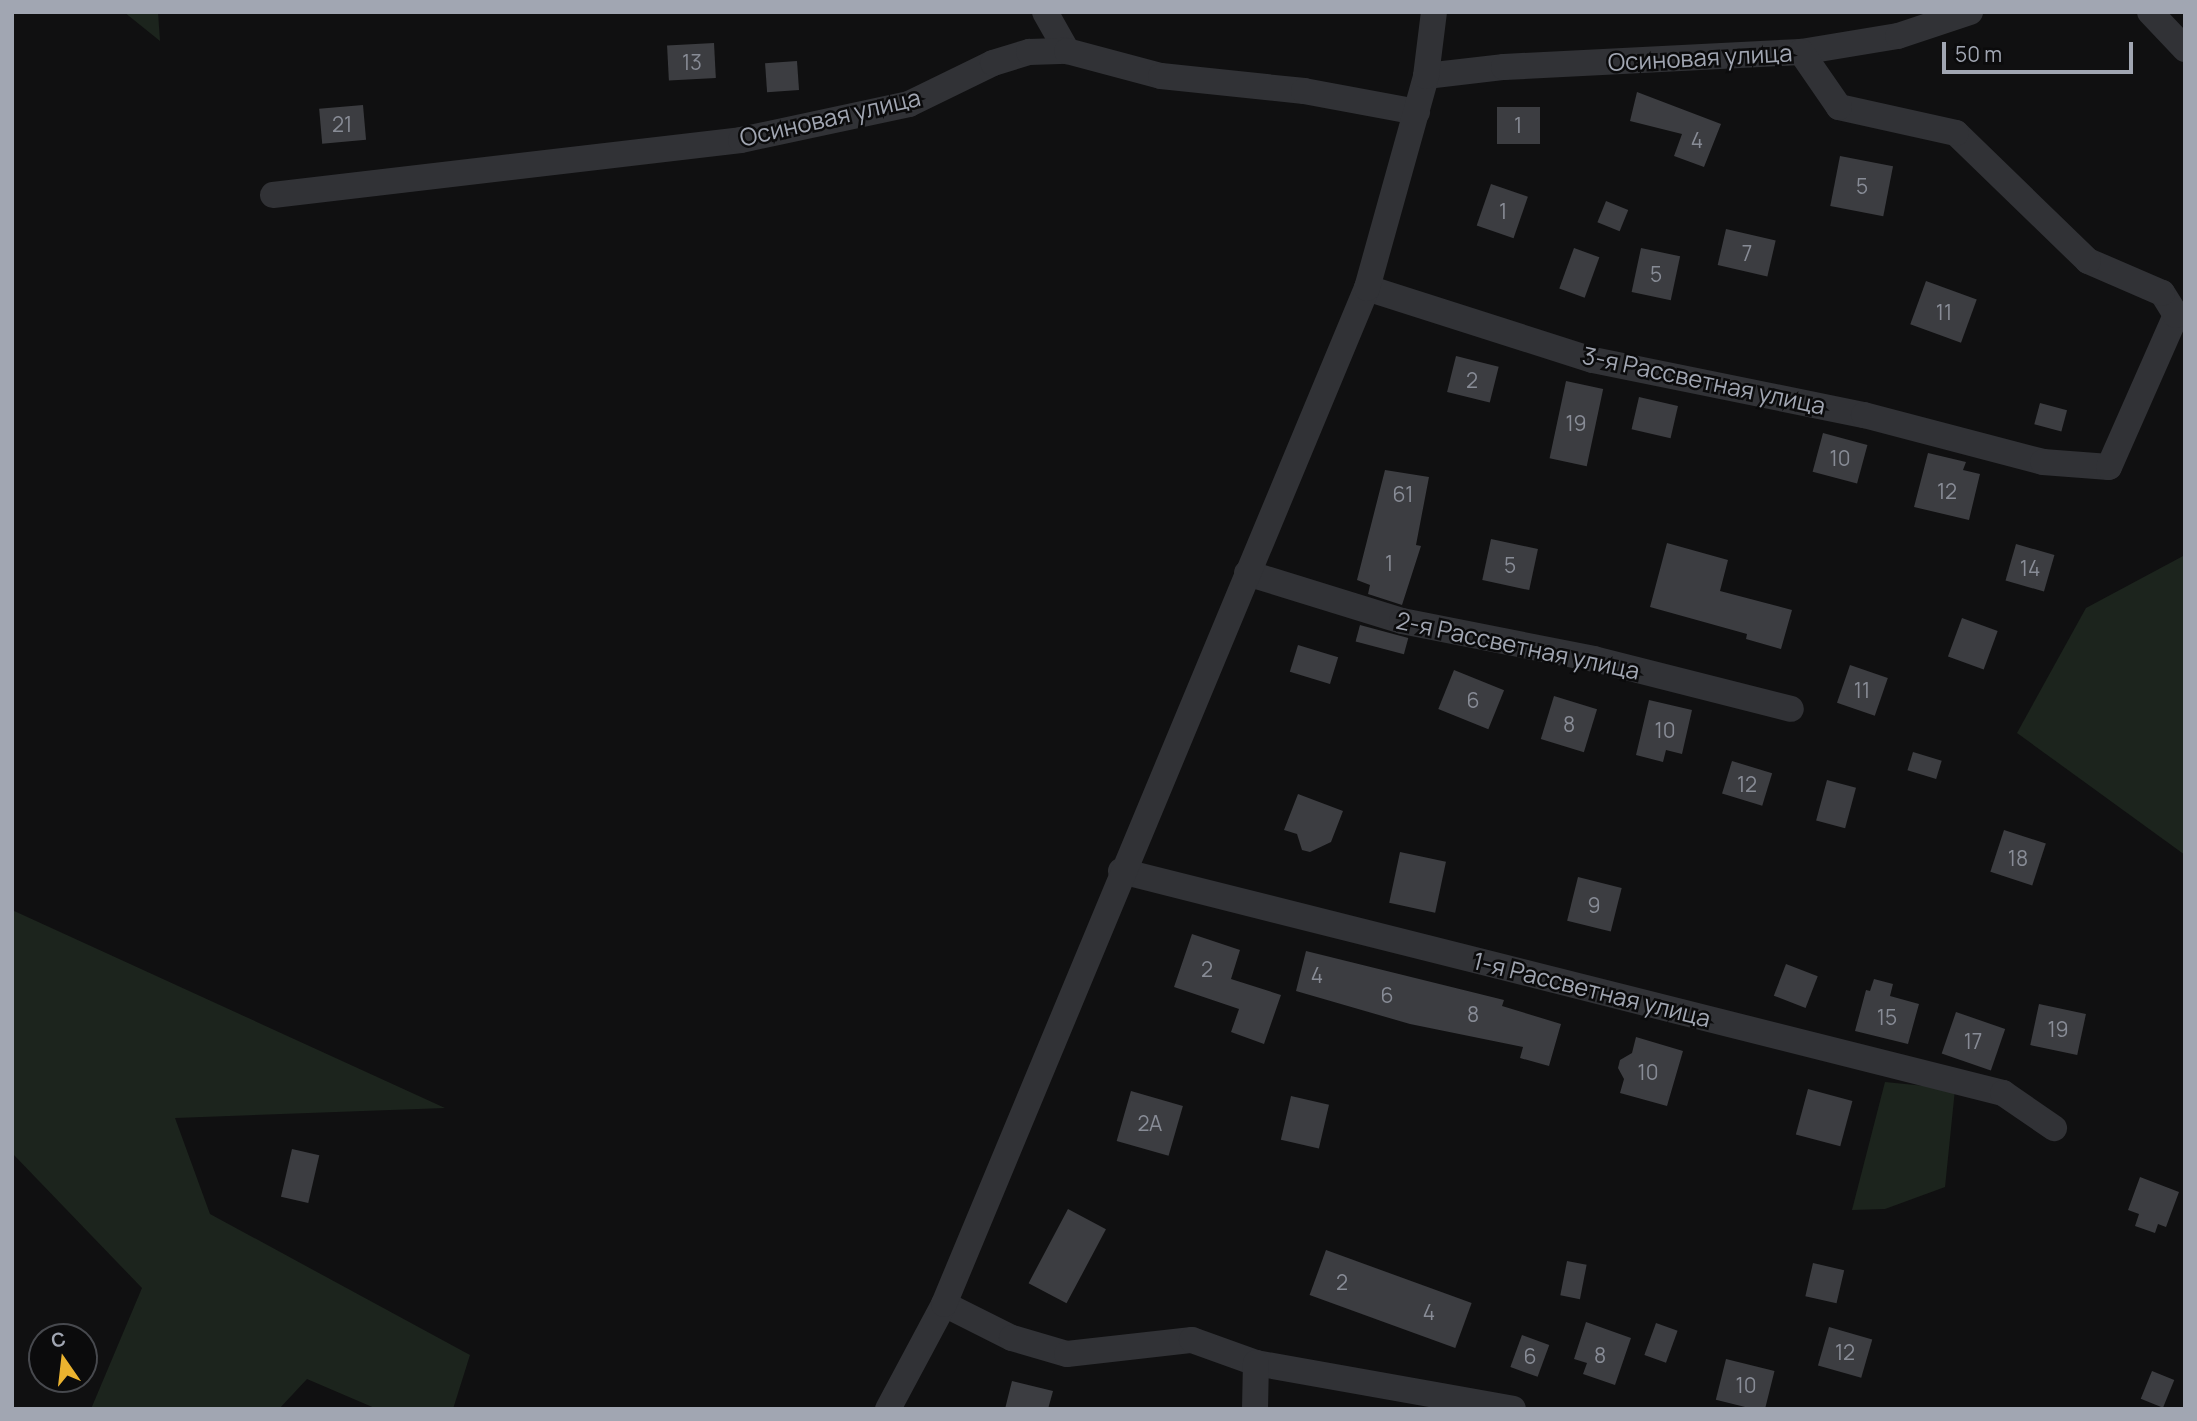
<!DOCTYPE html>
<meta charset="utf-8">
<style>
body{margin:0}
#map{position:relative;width:2197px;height:1421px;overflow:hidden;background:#101011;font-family:Manrope,sans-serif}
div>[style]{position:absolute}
.green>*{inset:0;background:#1c241d}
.building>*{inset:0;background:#3c3d41;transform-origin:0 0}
.minor>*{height:26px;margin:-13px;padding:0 13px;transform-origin:13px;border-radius:13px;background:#313236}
span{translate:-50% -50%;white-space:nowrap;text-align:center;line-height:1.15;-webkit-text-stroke:5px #0b0b0c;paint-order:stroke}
.number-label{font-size:21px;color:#888c96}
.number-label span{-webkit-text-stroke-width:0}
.street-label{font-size:24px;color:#a1a6b2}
.frame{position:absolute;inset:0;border:14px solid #a1a6b2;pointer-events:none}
.north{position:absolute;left:28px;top:1323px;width:70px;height:70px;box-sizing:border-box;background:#0b0b0c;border:2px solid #47494e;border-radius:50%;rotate:346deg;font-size:19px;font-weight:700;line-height:28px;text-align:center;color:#a1a6b2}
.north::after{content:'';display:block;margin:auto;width:24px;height:32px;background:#ebb32f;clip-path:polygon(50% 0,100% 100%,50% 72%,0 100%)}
.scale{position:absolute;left:1942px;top:42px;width:191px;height:32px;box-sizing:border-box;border:4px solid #a1a6b2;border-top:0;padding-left:9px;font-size:21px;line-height:24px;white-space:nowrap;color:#a1a6b2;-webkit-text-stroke:5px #0b0b0c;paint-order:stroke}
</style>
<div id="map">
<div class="green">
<div style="clip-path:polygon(124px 12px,158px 12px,160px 41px)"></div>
<div style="clip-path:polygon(2185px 555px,2185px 855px,2017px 733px,2086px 608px)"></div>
<div style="clip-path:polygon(12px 910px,445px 1108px,175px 1118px,210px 1214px,470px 1355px,453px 1409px,377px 1409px,307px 1379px,279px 1409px,91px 1409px,142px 1288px,12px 1153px)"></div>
<div style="clip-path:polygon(1885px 1082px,1955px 1089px,1945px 1187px,1885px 1209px,1852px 1210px)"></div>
</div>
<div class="building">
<div style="left:714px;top:43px;width:35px;height:47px;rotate:87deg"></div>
<div style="left:797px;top:61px;width:29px;height:32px;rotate:86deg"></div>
<div style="clip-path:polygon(1637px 92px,1721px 124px,1704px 167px,1674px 156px,1682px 134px,1630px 121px)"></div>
<div style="left:363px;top:105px;width:35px;height:44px;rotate:85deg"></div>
<div style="left:1497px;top:107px;width:43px;height:37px"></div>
<div style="left:1840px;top:156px;width:54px;height:51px;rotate:11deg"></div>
<div style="left:1491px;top:184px;width:39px;height:44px;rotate:19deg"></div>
<div style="left:1606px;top:201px;width:24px;height:23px;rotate:22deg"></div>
<div style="left:1726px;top:229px;width:51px;height:37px;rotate:13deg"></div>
<div style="left:1574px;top:248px;width:27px;height:43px;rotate:20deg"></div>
<div style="left:1641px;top:248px;width:40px;height:45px;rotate:12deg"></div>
<div style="left:1926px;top:281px;width:54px;height:46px;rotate:20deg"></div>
<div style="left:1456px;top:356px;width:44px;height:37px;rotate:14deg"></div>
<div style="left:1566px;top:381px;width:38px;height:79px;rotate:12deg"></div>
<div style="left:1639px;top:397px;width:40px;height:33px;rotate:13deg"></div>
<div style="left:2040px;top:403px;width:28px;height:22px;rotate:15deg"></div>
<div style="left:1823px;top:433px;width:46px;height:40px;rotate:15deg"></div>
<div style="clip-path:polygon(1928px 453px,1966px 462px,1963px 470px,1980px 474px,1969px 520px,1914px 507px)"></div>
<div style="clip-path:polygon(1385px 470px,1429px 477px,1416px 545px,1421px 546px,1402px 605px,1368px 594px,1370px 585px,1357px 580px)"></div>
<div style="left:1491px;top:539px;width:48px;height:42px;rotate:12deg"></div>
<div style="clip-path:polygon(1667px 543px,1728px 560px,1720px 591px,1792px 610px,1781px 649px,1746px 639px,1747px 634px,1650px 607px)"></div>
<div style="left:2016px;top:544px;width:40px;height:38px;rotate:16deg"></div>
<div style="left:1962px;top:618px;width:38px;height:41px;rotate:20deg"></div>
<div style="left:1360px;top:625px;width:50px;height:17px;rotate:15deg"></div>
<div style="left:1298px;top:645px;width:42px;height:28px;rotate:17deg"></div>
<div style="left:1850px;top:665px;width:40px;height:40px;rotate:19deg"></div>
<div style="left:1454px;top:670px;width:54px;height:42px;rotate:22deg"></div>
<div style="left:1554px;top:696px;width:45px;height:45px;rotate:17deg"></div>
<div style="clip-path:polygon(1649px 700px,1692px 710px,1682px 754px,1666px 750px,1663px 762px,1636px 755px)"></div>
<div style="left:1913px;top:752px;width:30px;height:19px;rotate:17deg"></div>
<div style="left:1732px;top:761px;width:42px;height:34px;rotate:17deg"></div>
<div style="left:1827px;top:780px;width:30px;height:42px;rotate:15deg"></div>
<div style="clip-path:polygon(1298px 794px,1343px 811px,1331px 842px,1310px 852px,1302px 850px,1297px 834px,1284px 830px)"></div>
<div style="left:2004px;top:830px;width:44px;height:44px;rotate:18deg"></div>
<div style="left:1400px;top:852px;width:47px;height:52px;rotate:12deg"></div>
<div style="left:1578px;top:877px;width:45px;height:45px;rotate:14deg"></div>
<div style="clip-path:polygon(1192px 934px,1240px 950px,1231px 979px,1281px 995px,1264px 1044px,1231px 1032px,1239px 1009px,1174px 987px)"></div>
<div style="clip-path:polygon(1306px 951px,1504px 1000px,1502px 1006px,1561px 1024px,1549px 1066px,1520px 1058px,1523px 1047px,1410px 1024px,1296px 991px)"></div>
<div style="left:1786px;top:964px;width:34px;height:34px;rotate:21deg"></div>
<div style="clip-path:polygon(1874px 979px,1893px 984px,1890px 996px,1919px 1004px,1908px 1044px,1855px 1031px,1866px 990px,1870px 991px)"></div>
<div style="left:2039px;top:1004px;width:48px;height:42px;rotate:12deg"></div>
<div style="left:1956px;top:1012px;width:52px;height:44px;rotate:19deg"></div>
<div style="clip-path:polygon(1636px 1037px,1683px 1051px,1667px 1106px,1620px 1093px,1624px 1079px,1618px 1068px,1620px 1060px,1632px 1053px)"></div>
<div style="left:1808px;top:1089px;width:46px;height:47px;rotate:15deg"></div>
<div style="left:1131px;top:1091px;width:54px;height:52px;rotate:16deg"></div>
<div style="left:1291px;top:1096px;width:39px;height:45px;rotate:13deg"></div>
<div style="left:292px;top:1149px;width:28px;height:49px;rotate:13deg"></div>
<div style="clip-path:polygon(2140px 1177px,2179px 1192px,2166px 1227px,2158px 1224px,2155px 1233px,2135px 1226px,2139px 1214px,2128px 1210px)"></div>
<div style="left:1068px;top:1209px;width:43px;height:84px;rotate:28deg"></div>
<div style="left:1326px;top:1250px;width:155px;height:48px;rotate:20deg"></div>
<div style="left:1567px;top:1261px;width:20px;height:35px;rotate:11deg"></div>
<div style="left:1813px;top:1263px;width:32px;height:34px;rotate:13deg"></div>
<div style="clip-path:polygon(1586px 1322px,1631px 1338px,1615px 1385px,1583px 1374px,1587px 1363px,1574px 1359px)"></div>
<div style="left:1656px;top:1323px;width:23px;height:34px;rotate:20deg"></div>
<div style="left:1829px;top:1327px;width:45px;height:40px;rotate:16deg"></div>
<div style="left:1522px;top:1335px;width:29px;height:34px;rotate:20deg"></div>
<div style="left:1726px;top:1359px;width:50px;height:42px;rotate:14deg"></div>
<div style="left:2152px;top:1371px;width:24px;height:30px;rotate:22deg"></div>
<div style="clip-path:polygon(1012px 1381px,1053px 1391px,1048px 1409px,1005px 1409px)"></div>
</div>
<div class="minor">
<div style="left:1045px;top:12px;width:45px;rotate:60.6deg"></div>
<div style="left:2150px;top:12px;width:51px;rotate:46.6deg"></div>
<div style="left:1426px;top:76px;width:79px;rotate:-6.6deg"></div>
<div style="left:1504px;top:67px;width:297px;rotate:-2.9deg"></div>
<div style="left:1801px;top:52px;width:98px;rotate:-9.4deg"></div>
<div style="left:1898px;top:36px;width:76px;rotate:-18.4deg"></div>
<div style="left:273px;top:195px;width:471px;rotate:-6.7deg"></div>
<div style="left:741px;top:140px;width:172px;rotate:-12.1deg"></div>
<div style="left:909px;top:104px;width:93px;rotate:-26deg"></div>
<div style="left:993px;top:63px;width:38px;rotate:-17deg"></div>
<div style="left:1029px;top:52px;width:38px;rotate:-2deg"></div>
<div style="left:1067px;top:51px;width:97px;rotate:14.9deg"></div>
<div style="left:1161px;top:76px;width:144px;rotate:6deg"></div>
<div style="left:1304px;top:91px;width:115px;rotate:10.5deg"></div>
<div style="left:1367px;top:288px;width:237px;rotate:17.7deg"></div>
<div style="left:1593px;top:360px;width:277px;rotate:11.5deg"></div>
<div style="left:1864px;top:415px;width:185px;rotate:14.7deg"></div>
<div style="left:2043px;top:462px;width:66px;rotate:4.3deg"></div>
<div style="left:2109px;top:467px;width:166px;rotate:-66.2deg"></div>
<div style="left:2176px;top:315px;width:26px;rotate:-122deg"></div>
<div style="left:2162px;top:293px;width:81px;rotate:-156.6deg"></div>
<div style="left:2088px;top:261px;width:184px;rotate:-135.9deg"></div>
<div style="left:1956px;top:133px;width:120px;rotate:-167.5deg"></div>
<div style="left:1839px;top:107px;width:67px;rotate:-124.6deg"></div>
<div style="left:1247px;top:573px;width:162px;rotate:17.2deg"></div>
<div style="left:1402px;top:621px;width:196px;rotate:11.2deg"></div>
<div style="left:1594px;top:659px;width:203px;rotate:14.2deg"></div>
<div style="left:1121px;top:871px;width:910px;rotate:14.13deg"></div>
<div style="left:2003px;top:1093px;width:62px;rotate:34.5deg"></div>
<div style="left:944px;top:1304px;width:76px;rotate:26.6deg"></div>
<div style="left:1012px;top:1338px;width:57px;rotate:16.2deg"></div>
<div style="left:1067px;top:1354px;width:126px;rotate:-6.4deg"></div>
<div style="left:1192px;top:1340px;width:68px;rotate:19.8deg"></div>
<div style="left:1256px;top:1363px;width:261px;rotate:10.1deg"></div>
<div style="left:888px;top:1409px;width:119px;rotate:-61.9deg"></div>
<div style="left:944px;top:1304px;width:1101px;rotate:-67.4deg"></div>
<div style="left:1367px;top:288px;width:220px;rotate:-74.4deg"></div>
<div style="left:1426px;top:76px;width:64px;rotate:-82.9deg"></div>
<div style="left:1255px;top:1409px;width:46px;rotate:-88.8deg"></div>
</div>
<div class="number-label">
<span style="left:692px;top:62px">13</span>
<span style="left:342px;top:124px">21</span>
<span style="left:1518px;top:125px">1</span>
<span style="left:1697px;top:140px">4</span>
<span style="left:1862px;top:186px">5</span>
<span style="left:1503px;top:211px">1</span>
<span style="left:1747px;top:253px">7</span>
<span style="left:1656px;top:274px">5</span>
<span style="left:1944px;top:312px">11</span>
<span style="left:1472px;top:380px">2</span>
<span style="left:1576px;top:423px">19</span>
<span style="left:1840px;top:458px">10</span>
<span style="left:1947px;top:491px">12</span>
<span style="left:1403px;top:494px">61</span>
<span style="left:1389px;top:563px">1</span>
<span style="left:1510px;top:565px">5</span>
<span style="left:2030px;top:568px">14</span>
<span style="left:1862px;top:690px">11</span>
<span style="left:1473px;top:700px">6</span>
<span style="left:1569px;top:724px">8</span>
<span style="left:1665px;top:730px">10</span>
<span style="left:1747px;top:784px">12</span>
<span style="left:2018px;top:858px">18</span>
<span style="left:1594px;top:905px">9</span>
<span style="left:1207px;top:969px">2</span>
<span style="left:1317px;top:975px">4</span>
<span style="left:1387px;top:995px">6</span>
<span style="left:1473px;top:1014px">8</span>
<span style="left:1887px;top:1017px">15</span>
<span style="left:2058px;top:1029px">19</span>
<span style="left:1973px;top:1041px">17</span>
<span style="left:1648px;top:1072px">10</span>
<span style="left:1150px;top:1123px">2А</span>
<span style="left:1342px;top:1282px">2</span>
<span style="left:1429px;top:1312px">4</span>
<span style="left:1845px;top:1352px">12</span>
<span style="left:1600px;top:1355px">8</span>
<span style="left:1530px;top:1356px">6</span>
<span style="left:1746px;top:1385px">10</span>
</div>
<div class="street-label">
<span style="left:1700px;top:57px;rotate:-3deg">Осиновая улица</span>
<span style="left:830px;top:117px;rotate:-13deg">Осиновая улица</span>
<span style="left:1704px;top:380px;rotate:12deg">3-я Рассветная улица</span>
<span style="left:1518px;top:645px;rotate:12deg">2-я Рассветная улица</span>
<span style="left:1592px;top:989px;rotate:14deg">1-я Рассветная улица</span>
</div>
<div class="frame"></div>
<div class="north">С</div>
<div class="scale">50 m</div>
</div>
